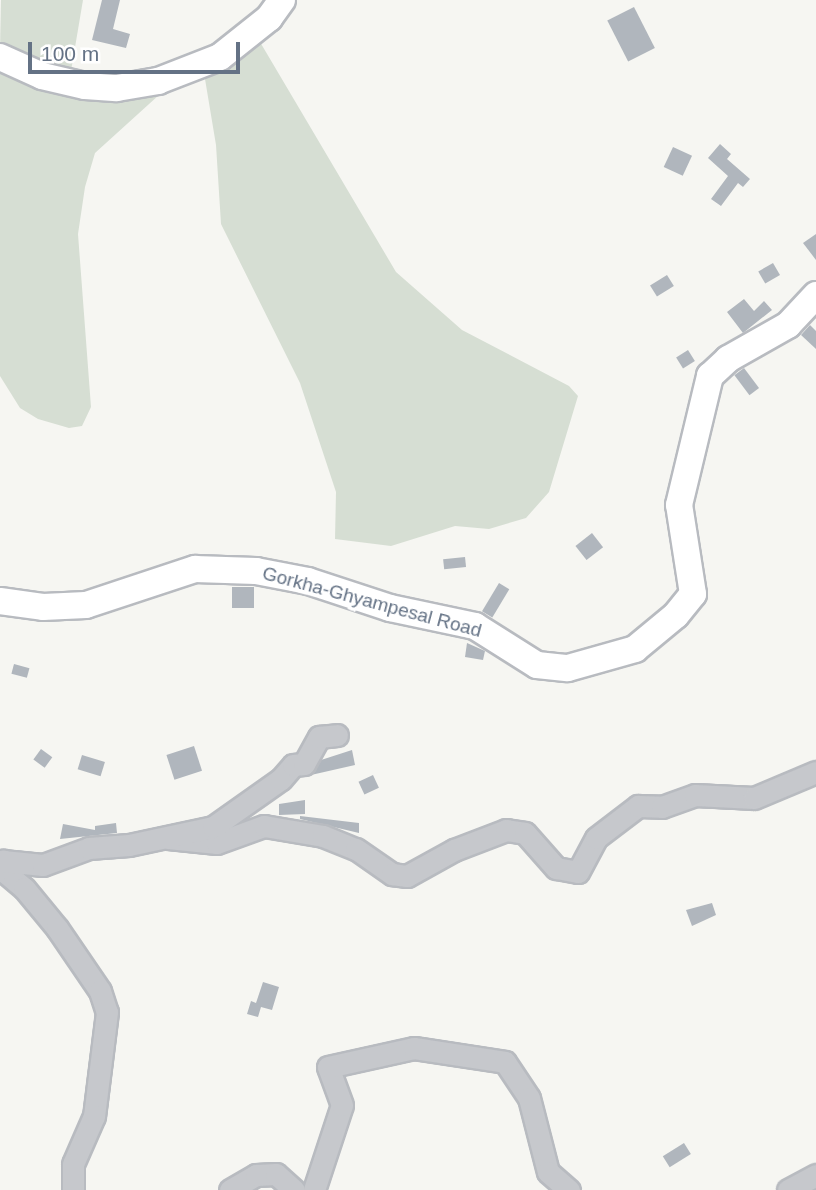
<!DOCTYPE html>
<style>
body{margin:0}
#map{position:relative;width:816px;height:1190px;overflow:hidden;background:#f6f6f2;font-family:Helvetica,sans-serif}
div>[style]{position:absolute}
.green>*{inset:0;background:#d6ded3}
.building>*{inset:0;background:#b0b6bd;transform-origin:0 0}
.roads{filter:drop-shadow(2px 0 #b8bbc0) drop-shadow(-2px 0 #b8bbc0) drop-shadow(0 2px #b8bbc0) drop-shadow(0 -2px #b8bbc0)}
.minor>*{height:21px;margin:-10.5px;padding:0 10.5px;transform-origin:10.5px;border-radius:10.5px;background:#c6c8cc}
.major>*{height:26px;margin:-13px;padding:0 13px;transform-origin:13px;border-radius:13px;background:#fff}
span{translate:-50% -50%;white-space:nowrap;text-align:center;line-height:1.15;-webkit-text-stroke:7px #fff;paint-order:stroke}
.street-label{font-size:19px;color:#647285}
.scale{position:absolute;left:28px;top:42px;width:212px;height:32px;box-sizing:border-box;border:4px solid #647285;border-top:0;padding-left:9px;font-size:21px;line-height:24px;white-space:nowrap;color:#647285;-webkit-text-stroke:5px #fff;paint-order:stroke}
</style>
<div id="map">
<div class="green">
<div style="clip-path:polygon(1px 0,83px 0,70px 77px,0 50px)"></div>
<div style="clip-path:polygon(260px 42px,396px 272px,462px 330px,569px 386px,578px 396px,549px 492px,526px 518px,489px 529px,455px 526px,391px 546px,335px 539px,336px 492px,300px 383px,221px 224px,216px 145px,204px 73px)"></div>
<div style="clip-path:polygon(0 61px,170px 85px,95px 153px,85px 187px,78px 234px,91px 407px,82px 426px,69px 428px,38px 419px,20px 408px,0 376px)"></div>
</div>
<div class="building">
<div style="clip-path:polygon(102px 0,120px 0,113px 29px,130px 34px,126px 48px,92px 40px)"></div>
<div style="left:634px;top:7px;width:46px;height:30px;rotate:63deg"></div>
<div style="clip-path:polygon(720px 144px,731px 154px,727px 159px,750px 179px,743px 187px,738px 183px,721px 206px,711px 199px,728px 176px,708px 158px)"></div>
<div style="left:673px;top:147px;width:21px;height:22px;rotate:25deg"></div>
<div style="clip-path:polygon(816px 234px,816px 260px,803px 243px)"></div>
<div style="left:773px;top:263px;width:14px;height:17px;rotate:60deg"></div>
<div style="left:667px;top:275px;width:13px;height:20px;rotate:58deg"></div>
<div style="clip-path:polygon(744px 299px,754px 311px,764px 301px,772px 310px,743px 333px,727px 312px)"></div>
<div style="clip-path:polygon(810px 325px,816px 331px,816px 349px,801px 335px)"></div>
<div style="left:688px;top:350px;width:13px;height:14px;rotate:58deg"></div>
<div style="left:744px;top:368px;width:25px;height:12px;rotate:53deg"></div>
<div style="left:592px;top:533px;width:18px;height:21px;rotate:52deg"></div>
<div style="left:465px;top:557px;width:10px;height:22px;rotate:84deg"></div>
<div style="left:499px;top:583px;width:12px;height:33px;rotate:31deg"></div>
<div style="left:232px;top:587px;width:22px;height:21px"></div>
<div style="clip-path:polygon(467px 643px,485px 651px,483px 660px,465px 657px)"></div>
<div style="left:14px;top:664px;width:16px;height:10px;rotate:15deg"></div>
<div style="left:194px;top:746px;width:26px;height:29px;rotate:72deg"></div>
<div style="left:41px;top:749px;width:14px;height:13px;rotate:36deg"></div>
<div style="clip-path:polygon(352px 750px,355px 765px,311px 775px,321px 760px)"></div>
<div style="left:82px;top:755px;width:24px;height:15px;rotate:17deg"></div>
<div style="left:373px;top:775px;width:14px;height:16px;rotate:65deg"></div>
<div style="clip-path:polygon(305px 800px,305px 814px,279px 815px,279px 804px)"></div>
<div style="clip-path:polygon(300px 816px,359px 823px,359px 833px,300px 819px)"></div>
<div style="clip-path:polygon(116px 823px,117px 833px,60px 839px,63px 824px,95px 830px,95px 826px)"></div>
<div style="clip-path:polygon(712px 903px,716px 915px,692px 926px,686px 910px)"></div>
<div style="clip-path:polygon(263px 982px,279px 987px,272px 1010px,261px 1007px,258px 1017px,247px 1014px,251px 1001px,256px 1003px)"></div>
<div style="left:684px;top:1143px;width:13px;height:25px;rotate:58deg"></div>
</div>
<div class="roads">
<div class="minor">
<div style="left:168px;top:838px;width:49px;rotate:5.8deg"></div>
<div style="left:217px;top:843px;width:50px;rotate:-19.9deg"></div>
<div style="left:264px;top:826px;width:60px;rotate:9.6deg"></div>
<div style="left:323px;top:836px;width:35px;rotate:22deg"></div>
<div style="left:356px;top:849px;width:44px;rotate:34.8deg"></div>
<div style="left:392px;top:874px;width:15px;rotate:8deg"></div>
<div style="left:407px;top:876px;width:54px;rotate:-29deg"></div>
<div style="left:454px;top:850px;width:56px;rotate:-21deg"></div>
<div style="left:506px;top:830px;width:19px;rotate:9deg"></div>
<div style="left:525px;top:833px;width:47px;rotate:48.5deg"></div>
<div style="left:556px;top:868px;width:22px;rotate:10deg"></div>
<div style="left:578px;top:872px;width:38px;rotate:-62deg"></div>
<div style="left:596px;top:838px;width:53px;rotate:-37.3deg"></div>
<div style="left:638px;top:806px;width:24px;rotate:2deg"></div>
<div style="left:662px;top:807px;width:35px;rotate:-20deg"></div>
<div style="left:695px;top:795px;width:59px;rotate:2.9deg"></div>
<div style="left:754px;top:798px;width:67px;rotate:-22.8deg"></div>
<div style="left:0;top:868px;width:31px;rotate:40deg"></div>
<div style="left:24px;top:888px;width:52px;rotate:50.5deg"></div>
<div style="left:57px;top:928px;width:76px;rotate:55.7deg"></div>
<div style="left:100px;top:991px;width:22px;rotate:72deg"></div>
<div style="left:107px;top:1012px;width:105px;rotate:97.1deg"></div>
<div style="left:94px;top:1116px;width:52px;rotate:113.6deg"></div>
<div style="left:73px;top:1164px;width:26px;rotate:90deg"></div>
<div style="left:0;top:869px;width:9px;rotate:-69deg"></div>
<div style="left:3px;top:861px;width:40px;rotate:5.7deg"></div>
<div style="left:43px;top:865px;width:49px;rotate:-20.3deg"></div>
<div style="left:89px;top:848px;width:40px;rotate:-4.3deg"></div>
<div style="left:129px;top:845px;width:86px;rotate:-12.1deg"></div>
<div style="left:213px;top:827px;width:83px;rotate:-35.2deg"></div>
<div style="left:281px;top:779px;width:18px;rotate:-49deg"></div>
<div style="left:293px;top:765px;width:11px;rotate:-5deg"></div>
<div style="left:304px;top:764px;width:31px;rotate:-61deg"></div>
<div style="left:319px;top:737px;width:18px;rotate:-6deg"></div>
<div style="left:230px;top:1190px;width:30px;rotate:-30deg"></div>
<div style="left:256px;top:1175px;width:20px;rotate:-3deg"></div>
<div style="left:276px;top:1174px;width:24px;rotate:42deg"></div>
<div style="left:314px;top:1190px;width:89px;rotate:-71.8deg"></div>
<div style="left:342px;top:1105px;width:40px;rotate:-110.2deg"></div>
<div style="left:328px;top:1067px;width:88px;rotate:-12.5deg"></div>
<div style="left:414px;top:1048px;width:92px;rotate:8.7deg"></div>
<div style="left:505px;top:1062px;width:43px;rotate:56.3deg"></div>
<div style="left:529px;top:1098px;width:76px;rotate:75.6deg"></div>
<div style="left:548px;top:1172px;width:28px;rotate:41deg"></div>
<div style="left:788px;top:1190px;width:32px;rotate:-28deg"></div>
</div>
<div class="major">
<div style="left:0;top:57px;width:46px;rotate:24.3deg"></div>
<div style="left:42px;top:76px;width:44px;rotate:13.1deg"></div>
<div style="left:85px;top:86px;width:32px;rotate:4deg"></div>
<div style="left:117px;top:88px;width:42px;rotate:-9.7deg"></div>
<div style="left:158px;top:81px;width:66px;rotate:-21.2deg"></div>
<div style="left:220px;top:57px;width:63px;rotate:-38.5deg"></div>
<div style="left:269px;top:18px;width:22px;rotate:-54deg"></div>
<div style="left:0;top:601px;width:43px;rotate:7.9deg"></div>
<div style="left:43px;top:607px;width:43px;rotate:-2.7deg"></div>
<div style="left:86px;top:605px;width:115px;rotate:-18.3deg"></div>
<div style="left:195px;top:569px;width:61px;rotate:1.9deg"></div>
<div style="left:256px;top:571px;width:53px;rotate:10.9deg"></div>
<div style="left:308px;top:581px;width:86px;rotate:18.2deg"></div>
<div style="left:390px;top:608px;width:87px;rotate:12deg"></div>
<div style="left:475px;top:626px;width:73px;rotate:32.2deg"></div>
<div style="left:537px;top:665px;width:31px;rotate:6deg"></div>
<div style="left:568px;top:668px;width:70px;rotate:-15.8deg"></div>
<div style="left:635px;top:649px;width:53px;rotate:-39.7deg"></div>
<div style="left:676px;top:615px;width:27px;rotate:-51deg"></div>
<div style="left:693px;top:594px;width:90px;rotate:-98.9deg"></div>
<div style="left:679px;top:505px;width:133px;rotate:-76.5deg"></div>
<div style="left:710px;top:376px;width:25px;rotate:-43deg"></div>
<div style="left:728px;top:359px;width:69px;rotate:-29.5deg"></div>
<div style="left:788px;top:325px;width:41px;rotate:-47deg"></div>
</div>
</div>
<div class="street-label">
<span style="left:372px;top:602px;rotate:15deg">Gorkha-Ghyampesal Road</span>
</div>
<div class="scale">100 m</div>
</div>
